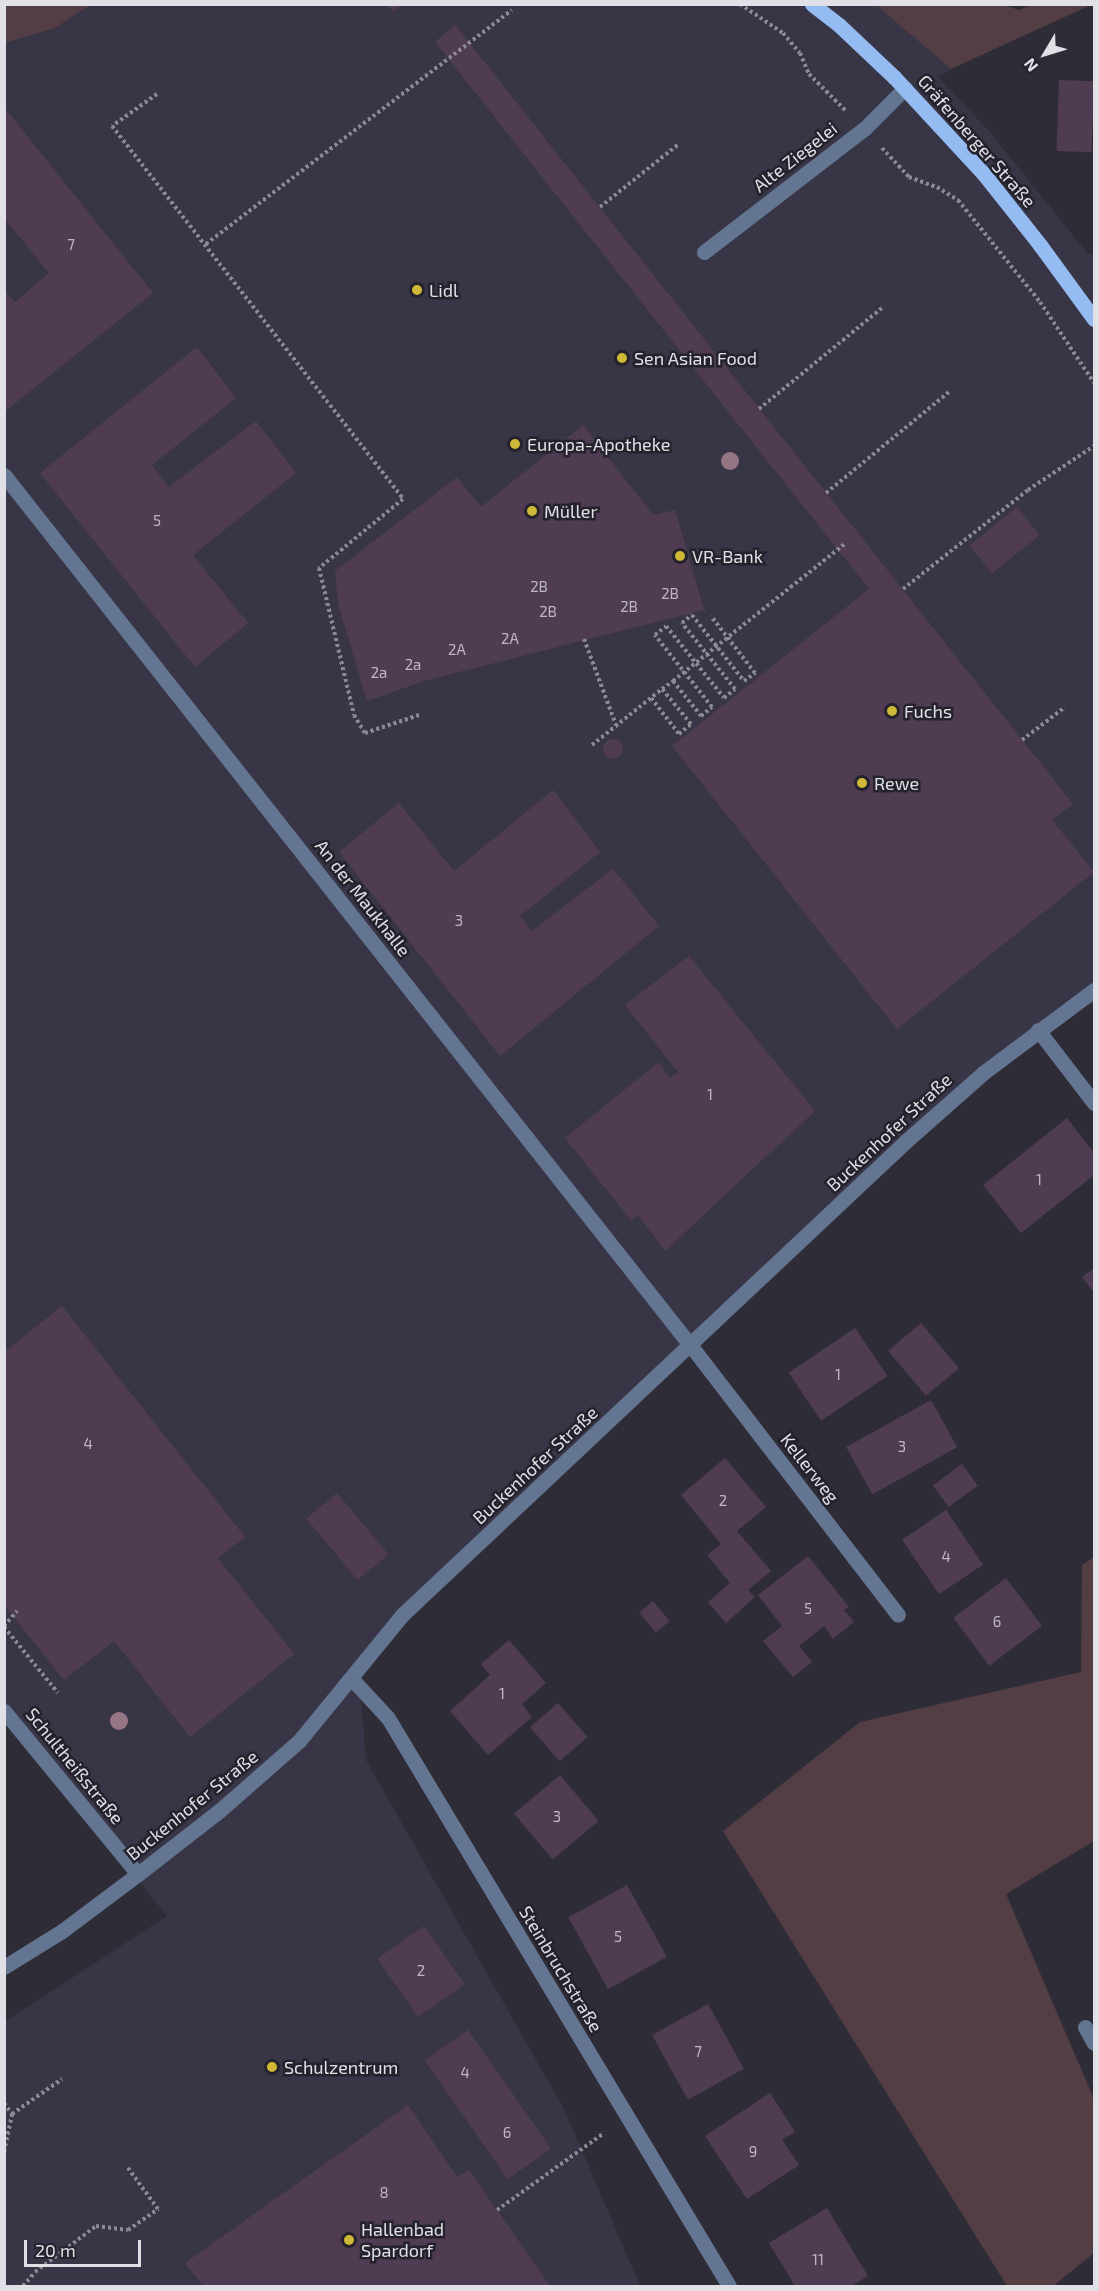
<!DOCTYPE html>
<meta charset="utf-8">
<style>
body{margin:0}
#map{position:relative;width:1099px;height:2291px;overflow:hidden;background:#2e2d37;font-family:"Exo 2",sans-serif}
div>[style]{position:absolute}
.built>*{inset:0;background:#383646}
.green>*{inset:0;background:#523e44}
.building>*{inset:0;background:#503c52;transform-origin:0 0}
.round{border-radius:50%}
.path>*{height:4px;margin-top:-2px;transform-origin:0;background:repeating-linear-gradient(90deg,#8b8a92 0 3px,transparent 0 6px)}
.minor>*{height:15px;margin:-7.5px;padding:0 7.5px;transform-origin:7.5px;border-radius:7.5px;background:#637590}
.major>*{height:15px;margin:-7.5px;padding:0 7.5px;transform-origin:7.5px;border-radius:7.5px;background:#95bcf2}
.trees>*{width:18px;height:18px;margin:-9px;border-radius:50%;background:#967584}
.dots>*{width:16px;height:16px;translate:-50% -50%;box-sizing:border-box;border:3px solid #24232d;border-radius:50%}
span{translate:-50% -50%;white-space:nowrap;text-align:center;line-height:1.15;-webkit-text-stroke:5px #24232d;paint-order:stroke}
.number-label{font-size:15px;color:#bdb7c2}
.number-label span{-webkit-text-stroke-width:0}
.street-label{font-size:18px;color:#e1e0e7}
.poi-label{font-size:18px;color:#e1e0e7}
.left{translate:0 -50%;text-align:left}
.frame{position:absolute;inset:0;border:6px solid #e1e0e7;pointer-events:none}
.north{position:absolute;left:1015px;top:24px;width:60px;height:60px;-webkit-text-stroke:4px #24232d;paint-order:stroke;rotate:232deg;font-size:16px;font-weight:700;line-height:24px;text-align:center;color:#e1e0e7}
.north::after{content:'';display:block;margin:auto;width:21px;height:27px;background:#e1e0e7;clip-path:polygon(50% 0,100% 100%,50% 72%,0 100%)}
.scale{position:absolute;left:24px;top:2240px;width:117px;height:27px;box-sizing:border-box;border:3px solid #e1e0e7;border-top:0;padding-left:8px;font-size:18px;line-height:21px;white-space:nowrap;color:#e1e0e7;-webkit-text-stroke:4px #24232d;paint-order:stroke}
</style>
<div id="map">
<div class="built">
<div style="clip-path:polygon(90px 4px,876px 5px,951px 69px,938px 77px,988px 130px,1088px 254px,1094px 254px,1094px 1003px,1046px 1018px,697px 1349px,358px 1663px,366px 1760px,565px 2111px,640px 2286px,5px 2286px,5px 2022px,167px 1916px,5px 1717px,5px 43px,55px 28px)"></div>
</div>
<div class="green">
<div style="clip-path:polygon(5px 4px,89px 4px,90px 5px,55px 28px,5px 43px)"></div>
<div style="clip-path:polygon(1002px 4px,1019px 10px,1031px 5px,1091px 5px,951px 69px,876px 5px)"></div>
<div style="clip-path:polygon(1094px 1557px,1094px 1841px,1006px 1894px,1094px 2099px,1094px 2253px,1053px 2286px,1007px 2286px,723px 1831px,860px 1722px,1081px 1672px,1082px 1565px)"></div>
</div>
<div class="building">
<div style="clip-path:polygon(387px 4px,402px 4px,393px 12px)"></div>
<div style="clip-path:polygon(455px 25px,1073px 804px,1052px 820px,1094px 872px,897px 1029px,672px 746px,869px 589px,435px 42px)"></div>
<div style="left:1059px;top:80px;width:35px;height:71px;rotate:2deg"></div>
<div style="clip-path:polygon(4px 107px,153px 293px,4px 412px,4px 290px,15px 302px,49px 273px,4px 218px)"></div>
<div style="clip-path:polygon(197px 347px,236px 398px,152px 465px,169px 487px,256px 421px,296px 473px,193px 555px,248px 623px,195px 667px,40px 473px)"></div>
<div style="clip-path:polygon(583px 425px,653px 515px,675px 510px,704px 610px,427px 680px,367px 701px,338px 604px,335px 571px,457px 477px,481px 507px)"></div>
<div style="left:1017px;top:507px;width:36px;height:61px;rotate:51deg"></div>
<div class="round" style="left:603px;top:739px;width:20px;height:20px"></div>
<div style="clip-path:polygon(553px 790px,600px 852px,520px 916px,532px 931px,613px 869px,659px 926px,500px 1056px,339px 852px,399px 803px,454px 871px)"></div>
<div style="clip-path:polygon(689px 956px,815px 1111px,665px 1251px,638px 1215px,631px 1220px,565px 1138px,659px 1062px,670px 1078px,678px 1072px,625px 1005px)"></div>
<div style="clip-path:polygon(1067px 1118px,1094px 1153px,1094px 1175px,1021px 1233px,983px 1185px)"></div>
<div style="clip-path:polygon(1094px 1268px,1094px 1293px,1082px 1277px)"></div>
<div style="clip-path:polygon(62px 1306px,245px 1537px,218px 1558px,294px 1654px,190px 1737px,114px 1641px,64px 1680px,4px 1605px,4px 1352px)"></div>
<div style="left:921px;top:1323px;width:59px;height:43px;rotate:50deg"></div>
<div style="left:855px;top:1328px;width:58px;height:80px;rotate:56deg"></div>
<div style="left:931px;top:1400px;width:54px;height:97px;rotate:61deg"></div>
<div style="clip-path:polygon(725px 1458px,766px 1507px,737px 1531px,771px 1571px,748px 1590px,755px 1597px,726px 1623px,708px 1602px,730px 1583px,707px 1555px,721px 1544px,681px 1495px)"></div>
<div style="left:962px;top:1464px;width:27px;height:36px;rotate:54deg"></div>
<div style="left:337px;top:1493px;width:80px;height:40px;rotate:50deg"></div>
<div style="left:946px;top:1510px;width:66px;height:53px;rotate:56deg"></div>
<div style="clip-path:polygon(808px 1556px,849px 1607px,844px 1610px,854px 1622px,833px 1639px,824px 1626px,799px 1646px,812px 1662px,793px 1677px,763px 1641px,782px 1626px,758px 1595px)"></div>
<div style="left:1006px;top:1578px;width:60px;height:66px;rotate:53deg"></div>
<div style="left:653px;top:1601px;width:26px;height:18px;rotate:50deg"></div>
<div style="clip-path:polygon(509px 1640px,546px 1683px,522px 1704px,532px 1717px,488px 1755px,450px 1711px,490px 1675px,481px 1664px)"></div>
<div style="left:558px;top:1703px;width:45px;height:37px;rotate:49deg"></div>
<div style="left:560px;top:1775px;width:60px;height:60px;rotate:50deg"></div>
<div style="left:627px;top:1885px;width:82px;height:67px;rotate:61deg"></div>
<div style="left:424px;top:1926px;width:71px;height:57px;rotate:55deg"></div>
<div style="left:708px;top:2004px;width:74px;height:64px;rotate:61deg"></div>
<div style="left:468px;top:2030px;width:145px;height:53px;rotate:55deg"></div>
<div style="clip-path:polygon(770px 2093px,795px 2132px,782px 2140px,799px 2165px,747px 2199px,705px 2136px)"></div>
<div style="clip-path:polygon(408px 2105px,457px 2177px,469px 2170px,550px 2286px,203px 2286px,185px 2263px)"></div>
<div style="clip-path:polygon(827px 2208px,868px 2276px,851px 2286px,795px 2286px,769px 2243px)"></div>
</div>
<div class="path">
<div style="left:740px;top:4px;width:52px;rotate:34deg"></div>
<div style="left:783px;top:33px;width:26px;rotate:50deg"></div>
<div style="left:800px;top:53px;width:23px;rotate:67deg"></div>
<div style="left:809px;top:74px;width:51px;rotate:45deg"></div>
<div style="left:157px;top:94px;width:55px;rotate:144.6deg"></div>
<div style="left:112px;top:126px;width:473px;rotate:52deg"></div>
<div style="left:403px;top:499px;width:109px;rotate:140.6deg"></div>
<div style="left:319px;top:568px;width:151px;rotate:76.6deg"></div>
<div style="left:354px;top:715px;width:21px;rotate:59deg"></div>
<div style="left:365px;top:733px;width:57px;rotate:-18.4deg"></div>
<div style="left:882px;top:148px;width:40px;rotate:47deg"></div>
<div style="left:909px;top:177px;width:30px;rotate:20deg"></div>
<div style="left:937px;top:187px;width:25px;rotate:32deg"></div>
<div style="left:958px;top:200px;width:131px;rotate:51.2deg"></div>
<div style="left:1040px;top:302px;width:97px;rotate:56.3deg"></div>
<div style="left:600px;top:207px;width:102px;rotate:-38.7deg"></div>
<div style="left:206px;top:244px;width:385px;rotate:-37.4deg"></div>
<div style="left:759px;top:409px;width:161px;rotate:-39.4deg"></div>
<div style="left:826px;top:493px;width:161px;rotate:-39.4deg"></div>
<div style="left:903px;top:589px;width:159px;rotate:-38.4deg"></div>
<div style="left:1028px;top:490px;width:79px;rotate:-33.7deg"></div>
<div style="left:584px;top:639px;width:92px;rotate:69.6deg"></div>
<div style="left:673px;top:681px;width:221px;rotate:-38.6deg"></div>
<div style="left:651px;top:698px;width:46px;rotate:52.1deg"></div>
<div style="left:679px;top:734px;width:16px;rotate:-40deg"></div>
<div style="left:691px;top:724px;width:45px;rotate:-129.6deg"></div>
<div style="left:662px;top:689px;width:14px;rotate:-36deg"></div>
<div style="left:673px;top:681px;width:45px;rotate:51.3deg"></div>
<div style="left:701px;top:716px;width:14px;rotate:-39deg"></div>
<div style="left:712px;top:707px;width:92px;rotate:-128.4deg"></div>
<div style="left:655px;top:635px;width:14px;rotate:-39deg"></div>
<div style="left:666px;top:626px;width:92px;rotate:51.1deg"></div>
<div style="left:724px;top:698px;width:14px;rotate:-39deg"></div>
<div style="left:735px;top:689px;width:85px;rotate:-128.8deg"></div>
<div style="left:682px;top:623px;width:13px;rotate:-39deg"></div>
<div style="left:692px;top:615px;width:84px;rotate:51.8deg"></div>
<div style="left:744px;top:681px;width:14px;rotate:-36deg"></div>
<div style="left:755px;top:673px;width:72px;rotate:-127.7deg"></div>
<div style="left:1022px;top:740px;width:54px;rotate:-37.5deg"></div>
<div style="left:592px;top:745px;width:90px;rotate:-38.7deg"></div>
<div style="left:4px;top:1626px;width:20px;rotate:-49deg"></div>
<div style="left:4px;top:1627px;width:85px;rotate:50.7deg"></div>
<div style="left:4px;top:2103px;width:14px;rotate:54deg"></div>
<div style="left:12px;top:2114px;width:61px;rotate:-35deg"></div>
<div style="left:4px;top:2152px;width:39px;rotate:-78deg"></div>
<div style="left:497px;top:2210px;width:132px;rotate:-35.7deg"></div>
<div style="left:23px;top:2286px;width:18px;rotate:-49deg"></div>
<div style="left:35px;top:2272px;width:76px;rotate:-37deg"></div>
<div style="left:96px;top:2226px;width:32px;rotate:7deg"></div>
<div style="left:128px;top:2230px;width:37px;rotate:-35deg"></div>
<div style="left:158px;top:2209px;width:51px;rotate:-126.2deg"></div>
</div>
<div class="minor">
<div style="left:704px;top:252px;width:202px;rotate:-37.6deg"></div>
<div style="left:864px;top:129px;width:58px;rotate:-45deg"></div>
<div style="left:4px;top:475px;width:1109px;rotate:51.74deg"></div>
<div style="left:691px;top:1346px;width:339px;rotate:52.4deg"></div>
<div style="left:1038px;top:1030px;width:92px;rotate:52.5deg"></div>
<div style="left:351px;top:1678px;width:54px;rotate:47.2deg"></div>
<div style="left:388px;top:1718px;width:662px;rotate:59.02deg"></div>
<div style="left:4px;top:1711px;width:211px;rotate:50.6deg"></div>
<div style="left:4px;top:1967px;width:68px;rotate:-31.8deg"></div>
<div style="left:62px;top:1931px;width:95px;rotate:-36.9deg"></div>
<div style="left:138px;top:1874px;width:103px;rotate:-37.9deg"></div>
<div style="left:219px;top:1811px;width:106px;rotate:-41.2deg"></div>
<div style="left:299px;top:1741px;width:163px;rotate:-50.7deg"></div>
<div style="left:402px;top:1615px;width:692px;rotate:-43.24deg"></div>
<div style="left:906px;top:1141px;width:103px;rotate:-41.4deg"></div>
<div style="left:983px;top:1073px;width:139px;rotate:-36.8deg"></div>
<div style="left:1085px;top:2027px;width:18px;rotate:61deg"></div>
</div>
<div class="major">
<div style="left:812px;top:4px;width:34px;rotate:38deg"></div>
<div style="left:839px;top:25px;width:76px;rotate:43.4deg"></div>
<div style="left:894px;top:77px;width:131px;rotate:47.2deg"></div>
<div style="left:983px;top:173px;width:92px;rotate:51.6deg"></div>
<div style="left:1040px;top:245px;width:92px;rotate:53.9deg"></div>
</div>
<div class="trees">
<div style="left:730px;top:461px"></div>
<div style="left:119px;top:1721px"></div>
</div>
<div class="dots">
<div style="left:417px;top:290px;background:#cfb837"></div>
<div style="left:622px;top:358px;background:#cfb837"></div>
<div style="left:515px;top:444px;background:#cfb837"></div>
<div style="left:532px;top:511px;background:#cfb837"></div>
<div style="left:680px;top:556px;background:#cfb837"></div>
<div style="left:892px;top:711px;background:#cfb837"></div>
<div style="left:862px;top:783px;background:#cfb837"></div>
<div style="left:272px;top:2067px;background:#cfb837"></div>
<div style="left:349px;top:2240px;background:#cfb837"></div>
</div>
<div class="number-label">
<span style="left:71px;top:245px">7</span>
<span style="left:157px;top:521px">5</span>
<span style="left:539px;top:587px">2B</span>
<span style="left:670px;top:594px">2B</span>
<span style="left:629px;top:607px">2B</span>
<span style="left:548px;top:612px">2B</span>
<span style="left:510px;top:639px">2A</span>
<span style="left:457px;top:650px">2A</span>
<span style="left:413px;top:665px">2a</span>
<span style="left:379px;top:673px">2a</span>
<span style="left:459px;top:921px">3</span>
<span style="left:710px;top:1095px">1</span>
<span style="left:1039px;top:1180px">1</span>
<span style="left:838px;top:1375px">1</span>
<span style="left:88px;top:1444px">4</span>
<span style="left:902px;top:1447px">3</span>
<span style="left:723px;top:1501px">2</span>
<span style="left:946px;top:1557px">4</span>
<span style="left:808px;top:1609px">5</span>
<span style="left:997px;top:1622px">6</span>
<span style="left:502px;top:1694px">1</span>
<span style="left:557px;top:1817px">3</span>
<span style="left:618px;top:1937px">5</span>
<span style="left:421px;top:1971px">2</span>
<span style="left:698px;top:2052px">7</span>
<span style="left:465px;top:2073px">4</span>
<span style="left:507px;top:2133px">6</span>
<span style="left:753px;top:2152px">9</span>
<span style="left:384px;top:2193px">8</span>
<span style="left:818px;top:2260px">11</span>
</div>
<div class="street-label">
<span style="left:977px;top:141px;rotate:49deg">Gräfenberger Straße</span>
<span style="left:795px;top:157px;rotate:-38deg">Alte Ziegelei</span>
<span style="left:363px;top:898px;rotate:52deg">An der Maukhalle</span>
<span style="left:889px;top:1132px;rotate:-43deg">Buckenhofer Straße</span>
<span style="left:535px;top:1465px;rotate:-43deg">Buckenhofer Straße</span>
<span style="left:810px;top:1468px;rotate:52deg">Kellerweg</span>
<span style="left:75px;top:1766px;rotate:51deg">Schultheißstraße</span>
<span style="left:192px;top:1805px;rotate:-39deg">Buckenhofer Straße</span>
<span style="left:561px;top:1969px;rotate:59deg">Steinbruchstraße</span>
</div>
<div class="poi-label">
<span class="left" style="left:429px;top:290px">Lidl</span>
<span class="left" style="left:634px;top:358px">Sen Asian Food</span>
<span class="left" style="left:527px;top:444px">Europa-Apotheke</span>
<span class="left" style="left:544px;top:511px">Müller</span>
<span class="left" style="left:692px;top:556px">VR-Bank</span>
<span class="left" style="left:904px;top:711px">Fuchs</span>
<span class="left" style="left:874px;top:783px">Rewe</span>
<span class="left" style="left:284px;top:2067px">Schulzentrum</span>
<span class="left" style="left:361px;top:2240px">Hallenbad<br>Spardorf</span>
</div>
<div class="frame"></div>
<div class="north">N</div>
<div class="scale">20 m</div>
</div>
